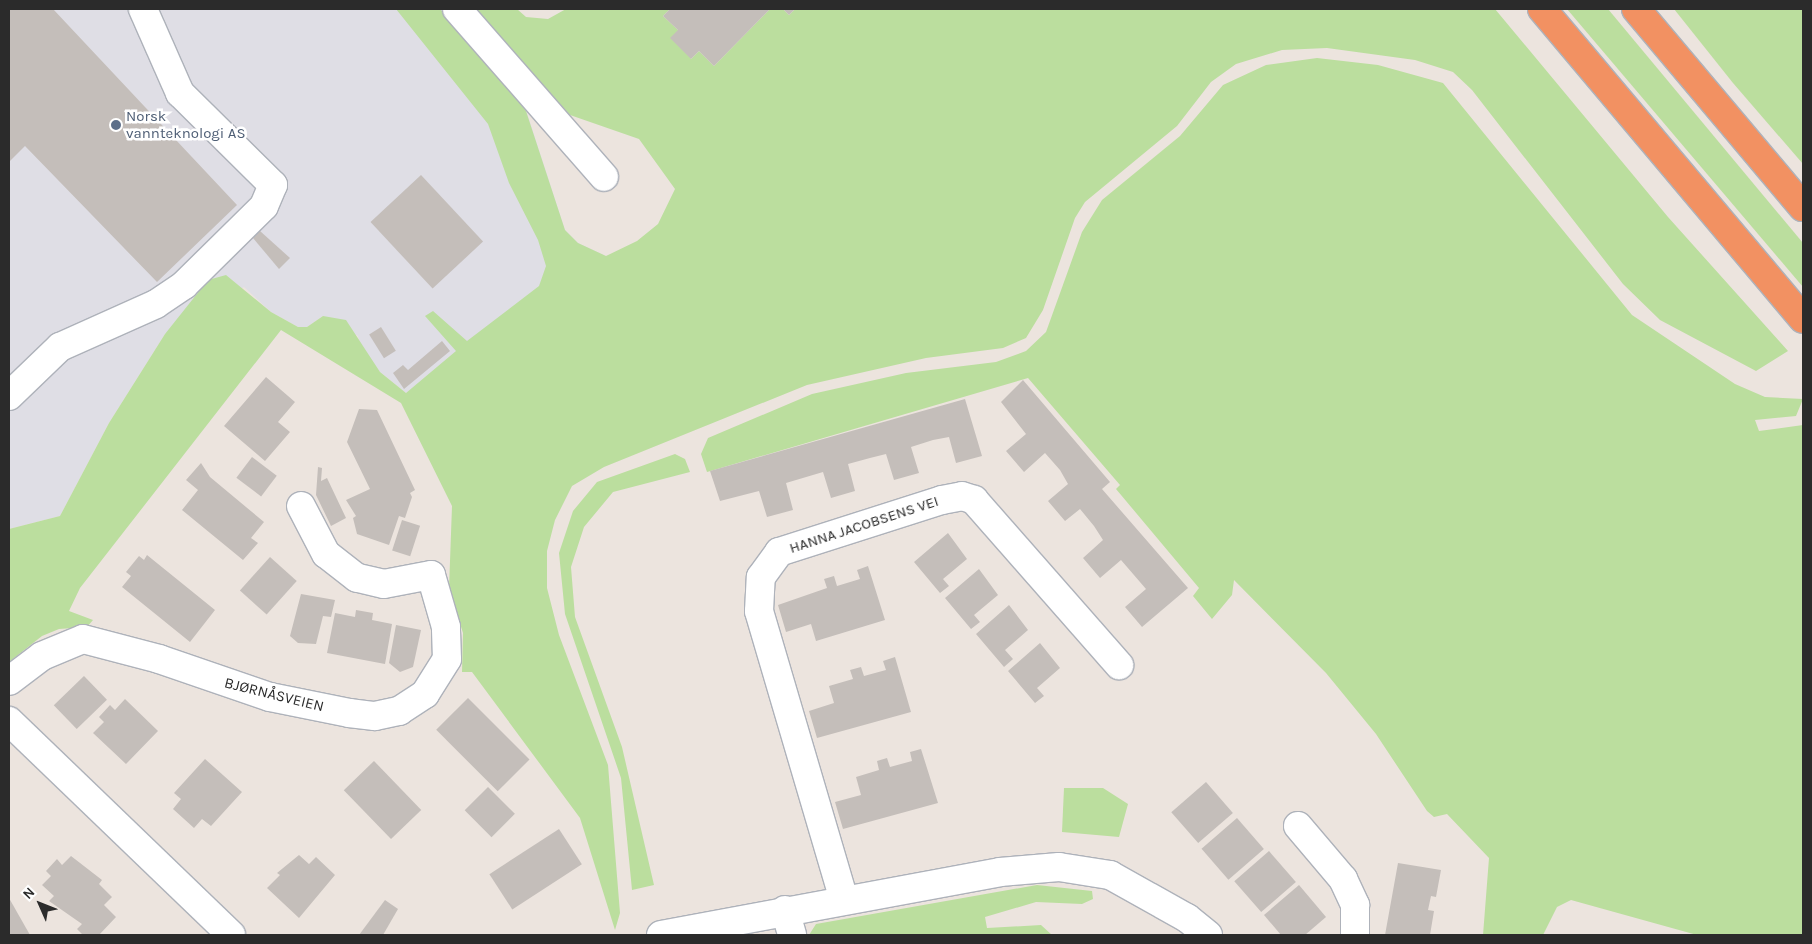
<!DOCTYPE html>
<meta charset="utf-8">
<style>
body{margin:0}
#map{position:relative;width:1812px;height:944px;overflow:hidden;background:#ece4de;font-family:Karla,sans-serif}
div>[style]{position:absolute}
.industrial>*{inset:0;background:#dfdee5}
.green>*{inset:0;background:#bbde9e}
.building>*{inset:0;background:#c4beba;transform-origin:0 0}
.roads{filter:drop-shadow(1px 0 #aeb2ba) drop-shadow(-1px 0 #aeb2ba) drop-shadow(0 1px #aeb2ba) drop-shadow(0 -1px #aeb2ba)}
.minor>*{height:28px;margin:-14px;padding:0 14px;transform-origin:14px;border-radius:14px;background:#fff}
.highway>*{height:28px;margin:-14px;padding:0 14px;transform-origin:14px;border-radius:14px;background:#f29162}
.dots>*{width:14px;height:14px;translate:-50% -50%;box-sizing:border-box;border:2px solid #fff;border-radius:50%}
span{translate:-50% -50%;white-space:nowrap;text-align:center;line-height:1.15;-webkit-text-stroke:5px #fff;paint-order:stroke}
.service-label{font-size:15px;color:#4e5e75}
.left{translate:0 -50%;text-align:left}
.street-label{font-size:15px;color:#2b2b2b}
.frame{position:absolute;inset:0;border:10px solid #2b2b2b;pointer-events:none}
.north{position:absolute;left:15px;top:879px;width:50px;height:50px;-webkit-text-stroke:4px #fff;paint-order:stroke;rotate:314deg;font-size:14px;font-weight:700;line-height:20px;text-align:center;color:#2b2b2b}
.north::after{content:'';display:block;margin:auto;width:18px;height:22px;background:#2b2b2b;clip-path:polygon(50% 0,100% 100%,50% 72%,0 100%)}
</style>
<div id="map">
<div class="industrial">
<div style="clip-path:polygon(9px 9px,440px 9px,526px 110px,565px 230px,578px 243px,606px 256px,406px 393px,380px 372px,360px 346px,358px 336px,323px 316px,307px 327px,298px 327px,271px 312px,244px 287px,165px 334px,109px 423px,60px 516px,9px 529px)"></div>
</div>
<div class="green">
<div style="clip-path:polygon(396px 9px,440px 9px,506px 84px,526px 111px,565px 230px,578px 243px,606px 256px,637px 241px,658px 224px,675px 189px,639px 139px,570px 115px,474px 9px,517px 9px,526px 17px,548px 19px,566px 9px,670px 9px,663px 16px,678px 30px,691px 59px,699px 51px,714px 66px,770px 9px,783px 9px,789px 15px,795px 9px,1495px 9px,1668px 217px,1788px 351px,1756px 371px,1660px 320px,1623px 284px,1472px 90px,1453px 72px,1415px 60px,1327px 48px,1282px 50px,1236px 64px,1211px 82px,1177px 126px,1085px 202px,1075px 218px,1043px 310px,1026px 338px,1003px 348px,926px 358px,807px 385px,604px 467px,572px 486px,555px 520px,547px 551px,547px 588px,559px 635px,608px 765px,620px 913px,615px 930px,580px 818px,472px 672px,462px 672px,463px 633px,449px 589px,452px 506px,401px 403px,281px 330px,80px 588px,69px 611px,93px 620px,87px 627px,59px 629px,42px 636px,9px 662px,9px 529px,60px 516px,109px 423px,165px 334px,208px 280px,226px 275px,271px 312px,298px 327px,307px 327px,323px 316px,346px 320px,380px 372px,406px 393px,456px 351px,425px 316px,433px 311px,467px 341px,539px 286px,546px 266px,538px 240px,509px 183px,488px 124px)"></div>
<div style="clip-path:polygon(1567px 9px,1608px 9px,1803px 243px,1803px 287px)"></div>
<div style="clip-path:polygon(1674px 9px,1803px 9px,1803px 164px,1733px 83px)"></div>
<div style="clip-path:polygon(1317px 58px,1378px 65px,1443px 83px,1632px 315px,1735px 384px,1765px 397px,1803px 399px,1796px 416px,1755px 420px,1759px 431px,1803px 425px,1803px 935px,1697px 935px,1571px 900px,1557px 907px,1543px 935px,1483px 935px,1489px 858px,1447px 814px,1434px 817px,1427px 811px,1376px 734px,1326px 673px,1234px 580px,1232px 595px,1212px 619px,1193px 596px,1199px 588px,1116px 489px,1120px 485px,1028px 378px,707px 472px,701px 454px,708px 438px,812px 394px,906px 373px,996px 362px,1026px 351px,1046px 332px,1082px 232px,1102px 200px,1180px 136px,1223px 85px,1266px 65px)"></div>
<div style="clip-path:polygon(675px 454px,685px 459px,690px 472px,613px 492px,584px 527px,571px 567px,575px 617px,622px 747px,654px 885px,632px 890px,621px 778px,565px 614px,559px 553px,573px 511px,597px 482px)"></div>
<div style="clip-path:polygon(1064px 788px,1103px 788px,1128px 804px,1119px 837px,1062px 832px)"></div>
<div style="clip-path:polygon(1037px 885px,1092px 891px,1093px 899px,1082px 904px,1036px 902px,985px 917px,987px 928px,1041px 925px,1052px 935px,809px 935px,816px 924px)"></div>
</div>
<div class="building">
<div style="clip-path:polygon(9px 9px,53px 9px,237px 205px,157px 282px,25px 146px,9px 162px)"></div>
<div style="clip-path:polygon(670px 9px,770px 9px,714px 66px,699px 51px,691px 59px,670px 38px,678px 30px,663px 16px)"></div>
<div style="clip-path:polygon(783px 9px,795px 9px,789px 15px)"></div>
<div style="left:421px;top:175px;width:91px;height:69px;rotate:47deg"></div>
<div style="clip-path:polygon(260px 231px,290px 258px,279px 269px,253px 238px)"></div>
<div style="left:381px;top:327px;width:28px;height:14px;rotate:58deg"></div>
<div style="clip-path:polygon(442px 341px,450px 351px,404px 389px,393px 373px,403px 365px,408px 370px)"></div>
<div style="clip-path:polygon(266px 377px,295px 402px,278px 422px,290px 432px,265px 461px,224px 426px)"></div>
<div style="clip-path:polygon(1023px 380px,1110px 482px,1102px 489px,1188px 588px,1142px 627px,1125px 607px,1146px 589px,1121px 560px,1100px 578px,1083px 558px,1103px 540px,1094px 526px,1080px 509px,1065px 521px,1048px 501px,1068px 484px,1060px 470px,1045px 453px,1024px 472px,1006px 451px,1026px 434px,1001px 402px)"></div>
<div style="clip-path:polygon(965px 399px,982px 456px,956px 463px,949px 437px,933px 440px,911px 447px,919px 473px,894px 480px,886px 454px,870px 458px,848px 464px,855px 491px,831px 498px,823px 472px,786px 483px,793px 510px,767px 517px,759px 491px,720px 501px,710px 471px)"></div>
<div style="clip-path:polygon(359px 409px,377px 410px,415px 490px,410px 493px,412px 497px,405px 518px,399px 516px,389px 545px,357px 534px,353px 518px,356px 516px,346px 500px,370px 489px,347px 442px)"></div>
<div style="left:252px;top:457px;width:31px;height:26px;rotate:37deg"></div>
<div style="clip-path:polygon(201px 463px,210px 477px,264px 522px,251px 538px,258px 543px,243px 560px,182px 510px,198px 490px,186px 480px)"></div>
<div style="clip-path:polygon(318px 467px,322px 468px,321px 481px,327px 478px,346px 518px,331px 526px,316px 495px)"></div>
<div style="left:402px;top:520px;width:19px;height:32px;rotate:18deg"></div>
<div style="clip-path:polygon(948px 533px,967px 559px,943px 579px,949px 586px,940px 593px,914px 562px)"></div>
<div style="clip-path:polygon(147px 555px,215px 610px,190px 642px,122px 587px,131px 576px,126px 572px,139px 556px,144px 560px)"></div>
<div style="left:270px;top:557px;width:36px;height:45px;rotate:42deg"></div>
<div style="clip-path:polygon(868px 566px,885px 620px,816px 641px,811px 624px,786px 632px,778px 605px,827px 588px,824px 579px,834px 576px,837px 586px,860px 579px,857px 570px)"></div>
<div style="clip-path:polygon(979px 569px,998px 595px,974px 615px,980px 622px,971px 629px,945px 598px)"></div>
<div style="clip-path:polygon(301px 594px,335px 600px,331px 617px,323px 616px,316px 644px,298px 643px,290px 636px)"></div>
<div style="clip-path:polygon(1009px 605px,1028px 630px,1005px 650px,1013px 659px,1004px 667px,976px 634px)"></div>
<div style="clip-path:polygon(356px 610px,373px 613px,372px 620px,392px 624px,385px 664px,327px 653px,335px 613px,355px 617px)"></div>
<div style="clip-path:polygon(396px 625px,421px 630px,413px 667px,400px 672px,389px 663px)"></div>
<div style="clip-path:polygon(1040px 643px,1060px 668px,1037px 688px,1044px 696px,1035px 703px,1008px 671px)"></div>
<div style="clip-path:polygon(895px 657px,911px 712px,817px 738px,809px 711px,834px 703px,829px 686px,853px 679px,850px 670px,861px 667px,864px 676px,886px 670px,883px 661px)"></div>
<div style="left:84px;top:676px;width:33px;height:42px;rotate:46deg"></div>
<div style="left:468px;top:698px;width:87px;height:45px;rotate:45deg"></div>
<div style="clip-path:polygon(125px 699px,158px 731px,126px 764px,93px 733px,104px 722px,99px 717px,110px 705px,115px 710px)"></div>
<div style="clip-path:polygon(921px 749px,938px 803px,843px 829px,835px 802px,861px 795px,856px 777px,879px 770px,877px 761px,887px 758px,890px 767px,912px 761px,910px 752px)"></div>
<div style="clip-path:polygon(205px 759px,242px 792px,211px 826px,202px 819px,194px 828px,173px 809px,181px 799px,174px 793px)"></div>
<div style="left:374px;top:761px;width:68px;height:42px;rotate:46deg"></div>
<div style="left:1206px;top:782px;width:41px;height:46px;rotate:49deg"></div>
<div style="left:488px;top:787px;width:38px;height:33px;rotate:45deg"></div>
<div style="left:1237px;top:818px;width:41px;height:47px;rotate:49deg"></div>
<div style="left:559px;top:829px;width:42px;height:83px;rotate:57deg"></div>
<div style="left:1269px;top:851px;width:41px;height:46px;rotate:49deg"></div>
<div style="clip-path:polygon(299px 855px,309px 864px,316px 857px,335px 875px,299px 918px,267px 888px,280px 875px,277px 873px)"></div>
<div style="clip-path:polygon(71px 856px,102px 880px,99px 884px,112px 897px,104px 905px,116px 917px,99px 935px,83px 935px,77px 929px,82px 924px,49px 901px,54px 896px,42px 885px,51px 876px,46px 871px,57px 859px,62px 865px)"></div>
<div style="clip-path:polygon(1398px 863px,1441px 870px,1436px 897px,1431px 896px,1428px 910px,1434px 911px,1430px 935px,1385px 935px)"></div>
<div style="clip-path:polygon(1299px 885px,1326px 917px,1305px 935px,1281px 935px,1264px 915px)"></div>
<div style="clip-path:polygon(9px 898px,30px 935px,9px 935px)"></div>
<div style="clip-path:polygon(385px 900px,398px 909px,383px 935px,359px 935px)"></div>
</div>
<div class="roads">
<div class="minor">
<div style="left:457px;top:9px;width:223px;rotate:48.8deg"></div>
<div style="left:9px;top:396px;width:71px;rotate:-43.9deg"></div>
<div style="left:60px;top:347px;width:105px;rotate:-24.1deg"></div>
<div style="left:156px;top:304px;width:34px;rotate:-34deg"></div>
<div style="left:184px;top:285px;width:112px;rotate:-44.6deg"></div>
<div style="left:264px;top:206px;width:23px;rotate:-67deg"></div>
<div style="left:273px;top:185px;width:131px;rotate:-135.3deg"></div>
<div style="left:180px;top:93px;width:92px;rotate:-113.8deg"></div>
<div style="left:9px;top:681px;width:41px;rotate:-37.1deg"></div>
<div style="left:42px;top:656px;width:44px;rotate:-22.5deg"></div>
<div style="left:83px;top:639px;width:79px;rotate:14.7deg"></div>
<div style="left:159px;top:659px;width:117px;rotate:18.9deg"></div>
<div style="left:270px;top:697px;width:81px;rotate:11.4deg"></div>
<div style="left:349px;top:713px;width:26px;rotate:7deg"></div>
<div style="left:375px;top:716px;width:25px;rotate:-12deg"></div>
<div style="left:399px;top:711px;width:31px;rotate:-33deg"></div>
<div style="left:425px;top:694px;width:41px;rotate:-57.8deg"></div>
<div style="left:447px;top:659px;width:32px;rotate:-92deg"></div>
<div style="left:446px;top:627px;width:54px;rotate:-106.1deg"></div>
<div style="left:431px;top:575px;width:48px;rotate:169.2deg"></div>
<div style="left:384px;top:584px;width:28px;rotate:-167deg"></div>
<div style="left:357px;top:578px;width:39px;rotate:-142deg"></div>
<div style="left:326px;top:554px;width:54px;rotate:-117.5deg"></div>
<div style="left:9px;top:721px;width:308px;rotate:43.9deg"></div>
<div style="left:1298px;top:826px;width:70px;rotate:49.7deg"></div>
<div style="left:1343px;top:879px;width:29px;rotate:65deg"></div>
<div style="left:1355px;top:905px;width:30px;rotate:90deg"></div>
<div style="left:844px;top:900px;width:301px;rotate:-106.4deg"></div>
<div style="left:759px;top:611px;width:34px;rotate:-87deg"></div>
<div style="left:761px;top:577px;width:31px;rotate:-54deg"></div>
<div style="left:779px;top:552px;width:171px;rotate:-17.7deg"></div>
<div style="left:942px;top:500px;width:20px;rotate:-11deg"></div>
<div style="left:962px;top:496px;width:13px;rotate:18deg"></div>
<div style="left:974px;top:500px;width:220px;rotate:48.7deg"></div>
<div style="left:785px;top:910px;width:26px;rotate:74deg"></div>
<div style="left:661px;top:935px;width:345px;rotate:-10.5deg"></div>
<div style="left:1000px;top:872px;width:59px;rotate:-4.8deg"></div>
<div style="left:1059px;top:867px;width:52px;rotate:8.9deg"></div>
<div style="left:1110px;top:875px;width:88px;rotate:29.2deg"></div>
<div style="left:1187px;top:918px;width:27px;rotate:39deg"></div>
</div>
<div class="highway">
<div style="left:1542px;top:9px;width:405px;rotate:49.9deg"></div>
<div style="left:1636px;top:9px;width:259px;rotate:49.9deg"></div>
</div>
</div>
<div class="dots">
<div style="left:116px;top:125px;background:#5c6f8a"></div>
</div>
<div class="service-label">
<span class="left" style="left:126px;top:125px">Norsk<br>vannteknologi AS</span>
</div>
<div class="street-label">
<span style="left:864px;top:525px;rotate:-18deg">HANNA JACOBSENS VEI</span>
<span style="left:274px;top:695px;rotate:14deg">BJØRNÅSVEIEN</span>
</div>
<div class="frame"></div>
<div class="north">N</div>
</div>
